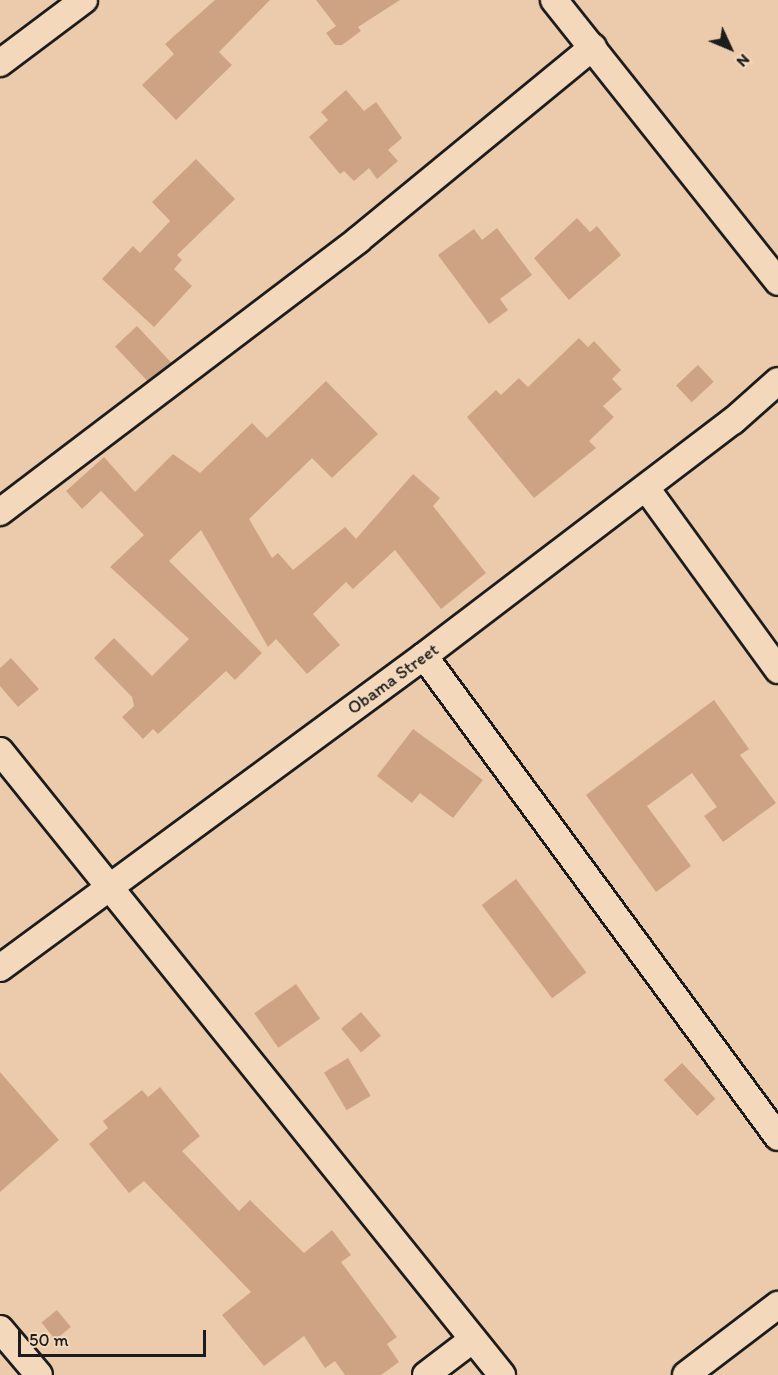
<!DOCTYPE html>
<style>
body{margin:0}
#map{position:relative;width:778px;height:1375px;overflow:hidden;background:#eccbac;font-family:Itim,sans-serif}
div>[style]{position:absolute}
.building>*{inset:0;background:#cea383;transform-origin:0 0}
.roads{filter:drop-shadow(2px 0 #1c1c1c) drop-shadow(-2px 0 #1c1c1c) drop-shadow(0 2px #1c1c1c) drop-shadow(0 -2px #1c1c1c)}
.minor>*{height:26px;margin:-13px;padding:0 13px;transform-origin:13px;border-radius:13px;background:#f4d8bb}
span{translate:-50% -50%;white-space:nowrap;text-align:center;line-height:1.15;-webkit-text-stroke:4.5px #f4d8bb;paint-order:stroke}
.street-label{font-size:18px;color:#1c1c1c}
.north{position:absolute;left:700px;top:18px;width:60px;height:60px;-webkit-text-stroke:4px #f4d8bb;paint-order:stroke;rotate:134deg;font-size:16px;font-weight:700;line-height:24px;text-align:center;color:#1c1c1c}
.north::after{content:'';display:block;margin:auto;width:21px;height:27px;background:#1c1c1c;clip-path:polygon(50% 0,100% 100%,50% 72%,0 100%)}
.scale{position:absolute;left:18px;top:1330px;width:188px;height:27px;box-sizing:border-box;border:3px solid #1c1c1c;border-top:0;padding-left:8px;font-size:18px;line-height:21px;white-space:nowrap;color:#1c1c1c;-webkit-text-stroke:4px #f4d8bb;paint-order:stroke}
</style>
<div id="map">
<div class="building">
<div style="clip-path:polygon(215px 0,270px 0,219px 52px,232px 65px,176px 120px,142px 85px,174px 54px,165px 44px)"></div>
<div style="clip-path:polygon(316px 0,400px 0,358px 27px,361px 31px,342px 45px,335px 45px,326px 33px,336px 26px)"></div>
<div style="clip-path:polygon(346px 90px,364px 111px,376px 102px,402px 138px,388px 150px,398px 161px,377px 179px,369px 168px,354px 181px,344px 171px,340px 174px,309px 137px,328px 120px,321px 112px)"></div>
<div style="clip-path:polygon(196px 159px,235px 199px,177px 255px,182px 260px,174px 269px,192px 286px,154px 327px,102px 279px,133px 246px,140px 253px,170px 221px,152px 202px)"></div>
<div style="clip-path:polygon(577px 218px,590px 232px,597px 226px,621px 255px,569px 300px,534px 258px)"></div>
<div style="clip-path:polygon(497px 228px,532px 275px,500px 299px,508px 310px,489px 324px,438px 255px,474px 229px,482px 240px)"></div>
<div style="left:137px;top:326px;width:51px;height:30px;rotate:47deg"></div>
<div style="clip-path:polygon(579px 338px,588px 347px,594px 341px,621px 370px,612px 379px,622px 389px,603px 406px,614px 417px,589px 441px,596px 448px,534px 498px,467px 417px,496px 390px,501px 395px,519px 378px,528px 387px)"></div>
<div style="left:698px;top:365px;width:23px;height:30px;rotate:47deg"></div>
<div style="clip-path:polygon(326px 381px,378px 434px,332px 478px,312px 458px,249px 519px,272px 558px,278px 553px,293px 570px,345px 527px,356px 539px,413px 474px,440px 498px,433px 506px,486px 573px,441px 609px,395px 550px,353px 589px,346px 582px,313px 614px,340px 645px,307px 674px,276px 639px,268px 647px,201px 530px,169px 561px,262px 653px,235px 680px,226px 671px,158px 734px,153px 729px,143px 739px,122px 717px,134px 706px,132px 697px,94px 658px,114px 638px,152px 676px,189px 639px,110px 567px,144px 535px,101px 491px,82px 509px,66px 491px,104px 457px,135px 492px,173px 454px,200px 473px,252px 423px,267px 438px)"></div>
<div style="clip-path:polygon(11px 658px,39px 689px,18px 707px,0 686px,0 668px)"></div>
<div style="clip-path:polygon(714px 700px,749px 749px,740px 755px,776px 803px,723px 842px,704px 816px,717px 807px,692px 773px,647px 806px,691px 866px,656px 892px,586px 795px)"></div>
<div style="clip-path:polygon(413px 729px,483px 780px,453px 818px,420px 793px,412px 803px,377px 776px)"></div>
<div style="left:516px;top:879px;width:117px;height:43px;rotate:53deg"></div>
<div style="left:296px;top:984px;width:42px;height:51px;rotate:55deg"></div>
<div style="left:361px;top:1012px;width:31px;height:26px;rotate:50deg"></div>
<div style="left:348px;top:1058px;width:44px;height:28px;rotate:59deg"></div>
<div style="left:682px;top:1063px;width:49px;height:25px;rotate:47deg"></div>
<div style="clip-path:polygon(0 1072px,59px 1140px,0 1192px)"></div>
<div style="clip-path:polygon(160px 1087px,200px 1136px,182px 1151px,239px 1211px,250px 1200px,304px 1253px,332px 1230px,351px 1255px,341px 1262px,397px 1337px,387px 1344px,399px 1362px,381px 1375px,345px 1375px,335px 1361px,325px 1368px,304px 1336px,264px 1366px,222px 1315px,251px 1292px,144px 1181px,129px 1193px,89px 1144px,108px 1128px,103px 1121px,142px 1090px,148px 1097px)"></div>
<div style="left:57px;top:1310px;width:22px;height:20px;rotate:51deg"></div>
</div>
<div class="roads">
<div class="minor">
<div style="left:554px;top:0;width:360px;rotate:51.5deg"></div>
<div style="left:0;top:63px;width:105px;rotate:-36.9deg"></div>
<div style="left:646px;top:488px;width:225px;rotate:54deg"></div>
<div style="left:0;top:512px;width:450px;rotate:-37.2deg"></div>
<div style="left:358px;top:240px;width:304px;rotate:-39.4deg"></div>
<div style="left:424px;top:656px;width:597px;rotate:53.65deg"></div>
<div style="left:0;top:751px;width:801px;rotate:51.18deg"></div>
<div style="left:0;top:968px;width:526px;rotate:-36.35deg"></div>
<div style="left:424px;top:656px;width:388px;rotate:-37.3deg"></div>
<div style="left:733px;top:421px;width:60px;rotate:-41.6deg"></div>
<div style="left:0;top:1329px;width:60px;rotate:49.7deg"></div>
<div style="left:426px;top:1375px;width:58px;rotate:-37.3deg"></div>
<div style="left:686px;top:1375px;width:116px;rotate:-37.3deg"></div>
</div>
</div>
<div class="street-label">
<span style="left:393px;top:679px;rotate:-36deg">Obama Street</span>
</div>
<div class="north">N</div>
<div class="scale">50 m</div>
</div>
